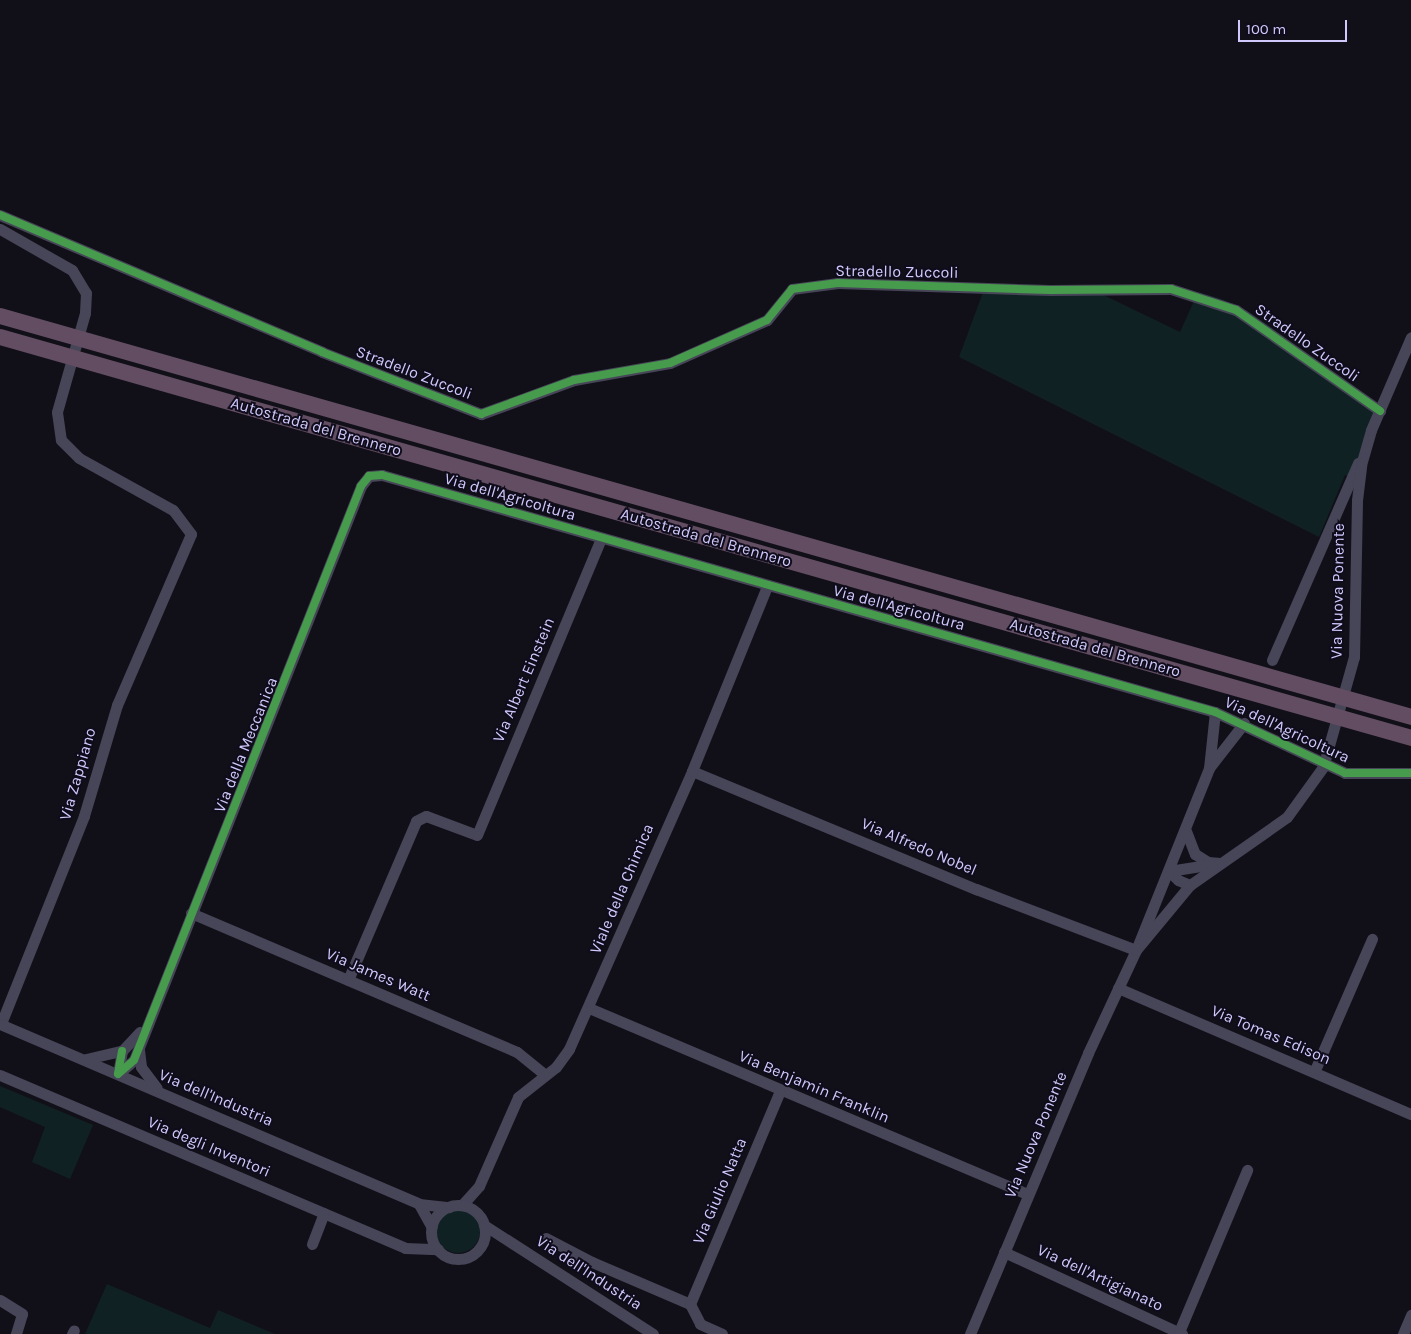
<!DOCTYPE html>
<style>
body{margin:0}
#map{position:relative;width:1411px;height:1334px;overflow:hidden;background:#111018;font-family:Karla,sans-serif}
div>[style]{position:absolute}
.green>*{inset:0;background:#102123}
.round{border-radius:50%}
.minor>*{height:11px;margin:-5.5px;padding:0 5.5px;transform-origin:5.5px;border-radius:5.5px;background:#474558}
.minor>.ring{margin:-5.5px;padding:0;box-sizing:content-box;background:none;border:11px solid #474558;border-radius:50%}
.highway>*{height:16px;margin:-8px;padding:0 8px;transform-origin:8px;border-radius:8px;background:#624d62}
.cycleway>*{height:8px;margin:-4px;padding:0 4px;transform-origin:4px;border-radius:4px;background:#469c4c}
span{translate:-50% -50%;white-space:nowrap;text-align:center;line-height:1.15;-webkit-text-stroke:4px #0f0c1b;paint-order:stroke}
.street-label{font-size:16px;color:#d1c9fc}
.scale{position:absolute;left:1238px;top:20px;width:109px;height:22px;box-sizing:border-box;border:2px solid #d1c9fc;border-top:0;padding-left:6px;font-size:15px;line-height:18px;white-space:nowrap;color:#d1c9fc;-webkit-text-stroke:4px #0f0c1b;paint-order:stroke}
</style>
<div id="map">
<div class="green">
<div style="clip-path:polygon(1085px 286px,1180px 332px,1198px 292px,1219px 298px,1249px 312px,1272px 328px,1381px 416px,1353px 479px,1345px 475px,1319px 537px,959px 357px,985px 287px)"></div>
<div style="clip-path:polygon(0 1086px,93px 1125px,70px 1179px,32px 1162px,45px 1127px,0 1107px)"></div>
<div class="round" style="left:436px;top:1209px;width:44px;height:44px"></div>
<div style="clip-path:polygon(107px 1284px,210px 1328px,218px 1310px,275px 1334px,85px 1334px)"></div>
</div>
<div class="minor">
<div style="left:0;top:215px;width:350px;rotate:23deg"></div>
<div style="left:322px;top:352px;width:171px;rotate:21.3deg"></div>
<div style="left:481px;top:414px;width:99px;rotate:-20.1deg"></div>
<div style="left:574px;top:380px;width:97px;rotate:-10deg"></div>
<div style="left:670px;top:363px;width:106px;rotate:-23.9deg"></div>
<div style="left:767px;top:320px;width:40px;rotate:-51deg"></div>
<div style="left:792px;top:289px;width:46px;rotate:-7.4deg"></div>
<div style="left:838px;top:283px;width:212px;rotate:1.9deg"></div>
<div style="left:1050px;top:290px;width:121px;rotate:-0.5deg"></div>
<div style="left:1171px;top:289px;width:68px;rotate:17.9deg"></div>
<div style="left:1236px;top:310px;width:176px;rotate:35deg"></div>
<div style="left:0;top:229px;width:83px;rotate:29.7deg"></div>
<div style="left:72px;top:270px;width:27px;rotate:59deg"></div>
<div style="left:86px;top:293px;width:20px;rotate:93deg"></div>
<div style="left:85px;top:313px;width:103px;rotate:105.8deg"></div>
<div style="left:57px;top:412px;width:28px;rotate:82deg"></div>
<div style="left:61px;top:440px;width:25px;rotate:45deg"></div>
<div style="left:79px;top:458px;width:107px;rotate:29deg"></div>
<div style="left:173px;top:510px;width:30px;rotate:53deg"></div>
<div style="left:191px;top:534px;width:186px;rotate:113.4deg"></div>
<div style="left:117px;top:705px;width:116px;rotate:106.6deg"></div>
<div style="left:84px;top:816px;width:224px;rotate:111.8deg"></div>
<div style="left:1272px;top:660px;width:215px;rotate:-66.4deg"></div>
<div style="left:1209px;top:768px;width:56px;rotate:-83.9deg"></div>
<div style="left:692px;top:771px;width:308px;rotate:22.6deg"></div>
<div style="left:976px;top:889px;width:171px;rotate:20.9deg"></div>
<div style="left:1186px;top:831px;width:25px;rotate:69deg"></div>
<div style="left:1195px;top:854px;width:15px;rotate:32deg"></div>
<div style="left:1208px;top:862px;width:12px;rotate:5deg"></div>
<div style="left:1169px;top:871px;width:45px;rotate:-9deg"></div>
<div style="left:1169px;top:871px;width:13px;rotate:45deg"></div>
<div style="left:1178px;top:880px;width:13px;rotate:23deg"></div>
<div style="left:191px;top:913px;width:354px;rotate:23.1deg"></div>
<div style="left:517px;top:1052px;width:36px;rotate:39deg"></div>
<div style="left:1136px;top:950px;width:85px;rotate:-50.3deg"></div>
<div style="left:1190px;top:885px;width:118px;rotate:-35deg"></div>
<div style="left:1287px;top:817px;width:62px;rotate:-54.2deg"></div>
<div style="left:1323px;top:767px;width:114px;rotate:-74.3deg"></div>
<div style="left:1354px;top:657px;width:157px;rotate:-88.9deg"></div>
<div style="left:1357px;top:500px;width:35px;rotate:-83deg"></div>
<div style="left:1361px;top:465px;width:36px;rotate:-74deg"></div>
<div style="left:1371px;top:430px;width:101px;rotate:-66.7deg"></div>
<div style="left:348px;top:980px;width:173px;rotate:-66.8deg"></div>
<div style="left:416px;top:821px;width:11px;rotate:-27deg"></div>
<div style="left:426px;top:816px;width:54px;rotate:20.4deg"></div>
<div style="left:477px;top:835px;width:322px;rotate:-67.3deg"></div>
<div style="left:1118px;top:988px;width:319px;rotate:23.3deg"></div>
<div style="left:589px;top:1008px;width:477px;rotate:23deg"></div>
<div style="left:0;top:1024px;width:456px;rotate:23.2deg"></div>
<div style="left:419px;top:1204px;width:30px;rotate:6deg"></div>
<div style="left:139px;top:1050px;width:17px;rotate:83deg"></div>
<div style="left:141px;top:1067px;width:26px;rotate:53deg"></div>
<div style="left:122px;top:1051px;width:23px;rotate:100deg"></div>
<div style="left:118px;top:1074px;width:21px;rotate:-41deg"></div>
<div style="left:134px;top:1060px;width:617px;rotate:-68.42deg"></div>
<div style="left:361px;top:486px;width:13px;rotate:-51deg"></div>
<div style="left:369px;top:476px;width:13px;rotate:-4deg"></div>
<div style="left:382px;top:475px;width:866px;rotate:15.88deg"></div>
<div style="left:1215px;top:712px;width:144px;rotate:25.1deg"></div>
<div style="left:1345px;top:773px;width:66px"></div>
<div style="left:86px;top:1059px;width:37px;rotate:-13deg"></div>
<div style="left:122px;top:1051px;width:26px;rotate:-47deg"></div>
<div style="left:1315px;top:1070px;width:143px;rotate:-66.5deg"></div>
<div style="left:0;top:1075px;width:440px;rotate:23.1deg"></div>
<div style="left:405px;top:1248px;width:33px;rotate:2deg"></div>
<div style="left:419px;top:1204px;width:26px;rotate:61deg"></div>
<div style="left:462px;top:1205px;width:25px;rotate:-48deg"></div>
<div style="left:479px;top:1186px;width:97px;rotate:-66.3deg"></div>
<div style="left:518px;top:1097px;width:48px;rotate:-38.3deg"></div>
<div style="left:556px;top:1067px;width:22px;rotate:-54deg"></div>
<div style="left:569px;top:1049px;width:304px;rotate:-66.1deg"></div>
<div style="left:692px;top:771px;width:200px;rotate:-67.9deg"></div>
<div class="ring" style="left:431px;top:1205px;width:43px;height:43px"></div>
<div style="left:484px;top:1225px;width:201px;rotate:32.8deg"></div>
<div style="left:546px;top:1238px;width:52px;rotate:27.6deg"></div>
<div style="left:592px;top:1262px;width:107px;rotate:23.2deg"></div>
<div style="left:312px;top:1244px;width:33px;rotate:-69deg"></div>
<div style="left:1004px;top:1252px;width:196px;rotate:24.7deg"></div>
<div style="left:0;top:1300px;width:26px;rotate:32deg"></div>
<div style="left:22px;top:1314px;width:21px;rotate:107deg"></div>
<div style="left:690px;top:1304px;width:231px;rotate:-67.1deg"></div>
<div style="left:690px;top:1304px;width:22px;rotate:63deg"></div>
<div style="left:700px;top:1324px;width:24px;rotate:24deg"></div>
<div style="left:1179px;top:1332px;width:176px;rotate:-67.2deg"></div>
<div style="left:72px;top:1334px;width:4px;rotate:-63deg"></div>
<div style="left:970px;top:1334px;width:305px;rotate:-67.2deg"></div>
<div style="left:1088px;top:1053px;width:114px;rotate:-65deg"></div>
<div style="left:1136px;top:950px;width:196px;rotate:-68.1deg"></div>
<div style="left:1209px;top:768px;width:57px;rotate:-52.1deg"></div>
<div style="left:1403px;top:1334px;width:21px;rotate:-67deg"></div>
</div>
<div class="highway">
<div style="left:0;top:316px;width:1467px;rotate:15.86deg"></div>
<div style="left:0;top:337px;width:1467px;rotate:15.86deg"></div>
</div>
<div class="cycleway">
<div style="left:0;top:215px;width:350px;rotate:23deg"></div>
<div style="left:322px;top:352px;width:171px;rotate:21.3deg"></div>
<div style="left:481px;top:414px;width:99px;rotate:-20.1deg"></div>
<div style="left:574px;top:380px;width:97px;rotate:-10deg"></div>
<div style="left:670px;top:363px;width:106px;rotate:-23.9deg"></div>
<div style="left:767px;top:320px;width:40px;rotate:-51deg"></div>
<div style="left:792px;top:289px;width:46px;rotate:-7.4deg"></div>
<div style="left:838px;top:283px;width:212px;rotate:1.9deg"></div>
<div style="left:1050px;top:290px;width:121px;rotate:-0.5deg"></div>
<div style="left:1171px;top:289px;width:68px;rotate:17.9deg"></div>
<div style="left:1236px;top:310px;width:176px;rotate:35deg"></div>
<div style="left:122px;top:1051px;width:23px;rotate:100deg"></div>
<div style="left:118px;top:1074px;width:21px;rotate:-41deg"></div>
<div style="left:134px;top:1060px;width:617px;rotate:-68.42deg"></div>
<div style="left:361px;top:486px;width:13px;rotate:-51deg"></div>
<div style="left:369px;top:476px;width:13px;rotate:-4deg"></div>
<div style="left:382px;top:475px;width:866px;rotate:15.88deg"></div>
<div style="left:1215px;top:712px;width:144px;rotate:25.1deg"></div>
<div style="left:1345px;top:773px;width:66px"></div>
</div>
<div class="street-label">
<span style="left:897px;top:272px;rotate:1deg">Stradello Zuccoli</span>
<span style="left:1307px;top:343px;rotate:35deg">Stradello Zuccoli</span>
<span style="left:414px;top:373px;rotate:21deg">Stradello Zuccoli</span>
<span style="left:316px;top:427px;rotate:16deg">Autostrada del Brennero</span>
<span style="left:510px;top:497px;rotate:16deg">Via dell'Agricoltura</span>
<span style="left:706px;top:538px;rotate:16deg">Autostrada del Brennero</span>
<span style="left:1338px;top:591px;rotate:-89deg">Via Nuova Ponente</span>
<span style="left:899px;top:608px;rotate:15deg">Via dell'Agricoltura</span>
<span style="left:1095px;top:648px;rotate:16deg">Autostrada del Brennero</span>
<span style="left:524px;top:680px;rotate:-67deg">Via Albert Einstein</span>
<span style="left:1287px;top:730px;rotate:25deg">Via dell'Agricoltura</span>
<span style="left:246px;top:745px;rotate:-68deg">Via della Meccanica</span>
<span style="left:78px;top:774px;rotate:-74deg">Via Zappiano</span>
<span style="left:919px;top:847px;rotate:23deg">Via Alfredo Nobel</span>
<span style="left:622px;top:889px;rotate:-67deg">Viale della Chimica</span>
<span style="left:378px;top:975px;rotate:23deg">Via James Watt</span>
<span style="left:1271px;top:1035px;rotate:23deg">Via Tomas Edison</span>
<span style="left:814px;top:1087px;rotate:23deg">Via Benjamin Franklin</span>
<span style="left:216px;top:1098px;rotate:23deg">Via dell'Industria</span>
<span style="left:1036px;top:1135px;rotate:-67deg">Via Nuova Ponente</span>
<span style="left:209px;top:1147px;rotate:23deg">Via degli Inventori</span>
<span style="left:720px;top:1191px;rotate:-67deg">Via Giulio Natta</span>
<span style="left:589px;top:1273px;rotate:33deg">Via dell'Industria</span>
<span style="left:1100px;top:1278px;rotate:25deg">Via dell'Artigianato</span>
</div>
<div class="scale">100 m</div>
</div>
